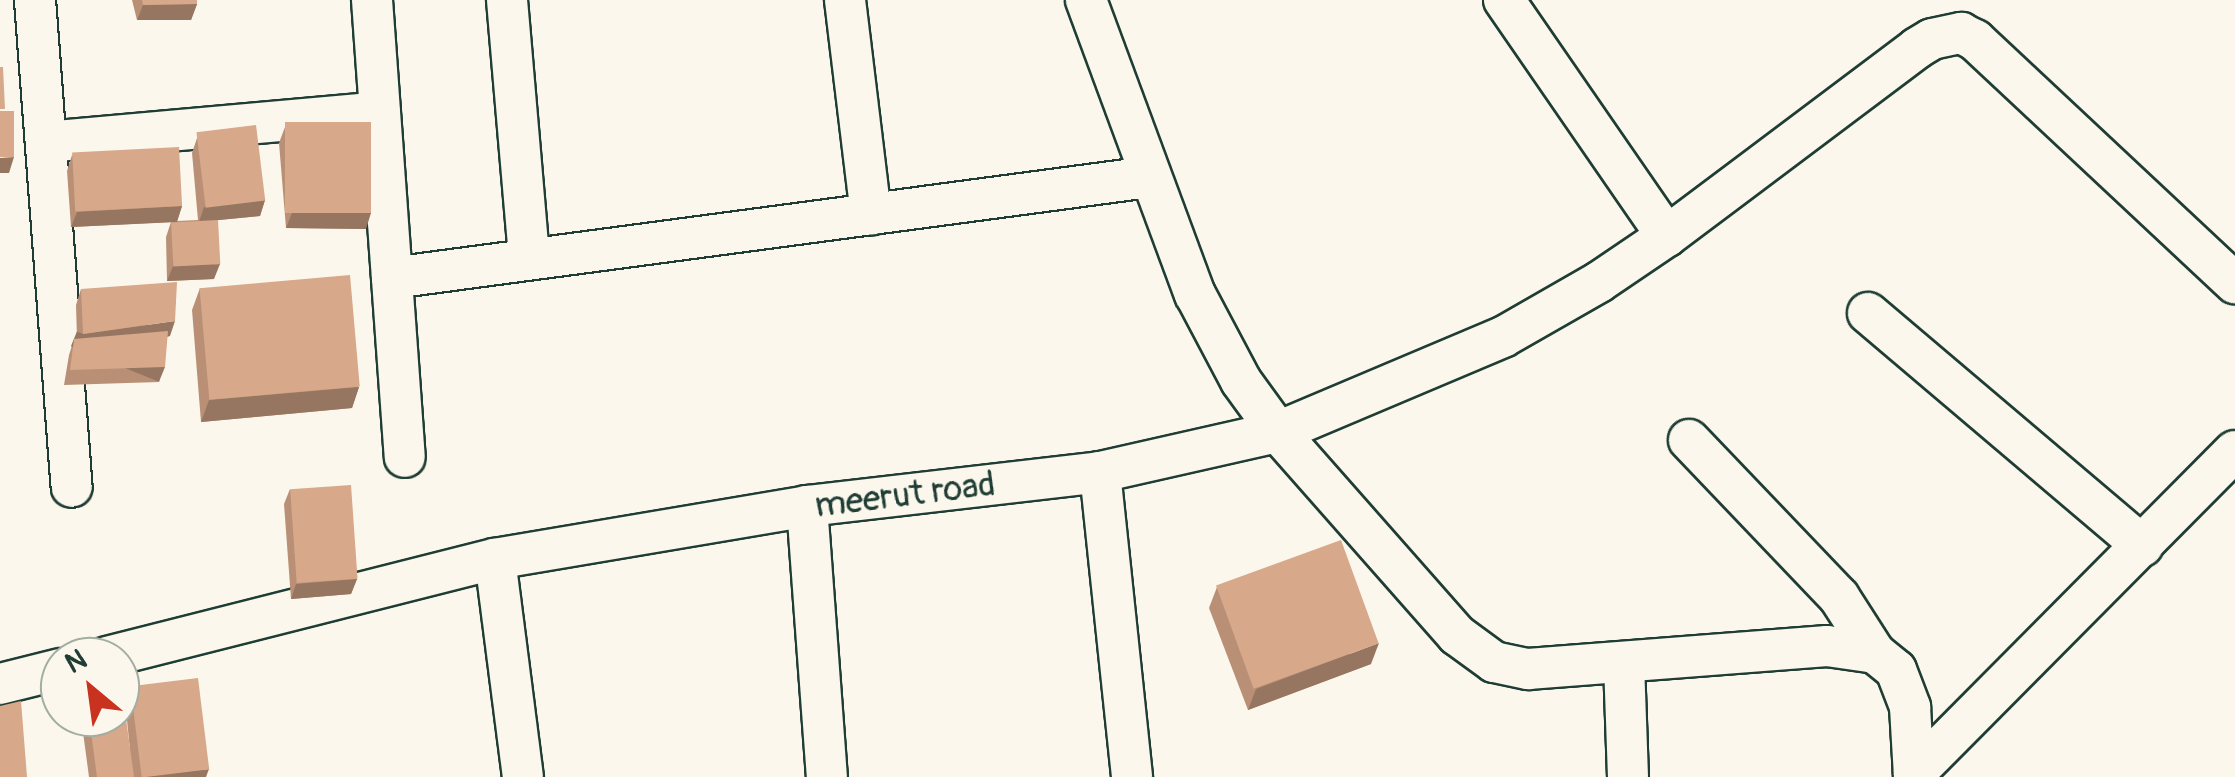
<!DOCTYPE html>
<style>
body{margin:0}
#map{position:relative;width:2235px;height:777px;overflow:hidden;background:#fbf7ec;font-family:Pangolin,sans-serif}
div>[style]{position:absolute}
.roads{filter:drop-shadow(2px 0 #1f3d34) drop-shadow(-2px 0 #1f3d34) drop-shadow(0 2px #1f3d34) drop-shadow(0 -2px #1f3d34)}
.street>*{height:40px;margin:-20px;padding:0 20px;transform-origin:20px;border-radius:20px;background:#fbf7ec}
.wall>*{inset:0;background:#b99076}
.shaded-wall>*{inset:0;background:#967660;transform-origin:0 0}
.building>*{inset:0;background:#d7a889;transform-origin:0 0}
span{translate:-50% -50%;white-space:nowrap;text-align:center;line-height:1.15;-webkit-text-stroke:8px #fbf7ec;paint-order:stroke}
.street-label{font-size:35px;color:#1f3d34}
.north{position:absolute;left:40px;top:637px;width:100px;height:100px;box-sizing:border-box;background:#fbf7ec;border:2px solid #a3ada2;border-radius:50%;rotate:331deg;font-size:28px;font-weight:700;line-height:40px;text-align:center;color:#1f3d34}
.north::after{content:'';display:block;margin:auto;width:35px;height:45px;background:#c8321e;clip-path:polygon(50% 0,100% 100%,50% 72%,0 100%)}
</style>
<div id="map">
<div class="roads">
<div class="street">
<div style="left:35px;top:0;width:488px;rotate:85.7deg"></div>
<div style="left:372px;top:0;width:458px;rotate:85.9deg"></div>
<div style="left:507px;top:0;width:260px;rotate:85.1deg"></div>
<div style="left:845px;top:0;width:216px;rotate:83.1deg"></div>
<div style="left:1086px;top:0;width:314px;rotate:69.7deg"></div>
<div style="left:1195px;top:294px;width:98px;rotate:62.1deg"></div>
<div style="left:1241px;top:381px;width:63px;rotate:54deg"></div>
<div style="left:1278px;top:432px;width:271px;rotate:48.6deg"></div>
<div style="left:1457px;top:635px;width:46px;rotate:36.1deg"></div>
<div style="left:1494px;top:662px;width:35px;rotate:12deg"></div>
<div style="left:1528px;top:669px;width:300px;rotate:-4.4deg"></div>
<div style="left:1827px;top:646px;width:49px;rotate:8.3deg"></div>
<div style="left:1875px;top:653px;width:27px;rotate:39deg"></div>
<div style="left:1896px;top:670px;width:40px;rotate:69deg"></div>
<div style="left:1910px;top:707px;width:70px;rotate:86.7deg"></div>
<div style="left:1504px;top:0;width:287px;rotate:55.4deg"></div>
<div style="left:1667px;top:236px;width:313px;rotate:-36.9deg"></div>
<div style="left:1917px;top:48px;width:17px;rotate:-31deg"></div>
<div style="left:1932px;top:39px;width:30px;rotate:-12deg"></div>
<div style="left:1961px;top:33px;width:16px;rotate:27deg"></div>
<div style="left:1975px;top:40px;width:356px;rotate:43.1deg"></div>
<div style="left:46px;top:142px;width:335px;rotate:-5.1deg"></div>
<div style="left:392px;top:278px;width:764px;rotate:-7.6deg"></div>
<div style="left:1868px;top:313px;width:360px;rotate:40.3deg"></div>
<div style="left:1689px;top:440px;width:217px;rotate:46.3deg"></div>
<div style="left:1839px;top:597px;width:67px;rotate:57.3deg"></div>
<div style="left:1100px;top:472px;width:307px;rotate:84deg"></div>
<div style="left:807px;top:506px;width:272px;rotate:85.8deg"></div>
<div style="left:495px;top:559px;width:220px;rotate:82.7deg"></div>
<div style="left:107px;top:657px;width:400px;rotate:-14.2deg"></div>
<div style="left:495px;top:559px;width:316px;rotate:-9.6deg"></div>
<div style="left:807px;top:506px;width:295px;rotate:-6.6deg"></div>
<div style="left:1100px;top:472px;width:182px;rotate:-12.7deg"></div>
<div style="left:1278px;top:432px;width:244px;rotate:-22.9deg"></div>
<div style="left:1503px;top:337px;width:111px;rotate:-29.8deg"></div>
<div style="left:1599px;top:282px;width:82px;rotate:-34.1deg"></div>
<div style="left:1624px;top:663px;width:114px;rotate:88deg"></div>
<div style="left:0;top:684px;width:62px;rotate:-14deg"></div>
<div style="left:1914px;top:774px;width:455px;rotate:-45.2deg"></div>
</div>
</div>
<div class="wall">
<div style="clip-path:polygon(132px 0,197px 0,197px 4px,191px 20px,137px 20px)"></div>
<div style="clip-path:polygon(285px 127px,366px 229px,286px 228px,279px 143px)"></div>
<div style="clip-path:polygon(197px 138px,265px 200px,260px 216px,218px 220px,214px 279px,167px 281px,166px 237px,171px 222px,71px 227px,67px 171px,72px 155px,182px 206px,177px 221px,198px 220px,192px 153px)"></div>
<div style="clip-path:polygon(200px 288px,359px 387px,352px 408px,201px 422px,192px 310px)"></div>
<div style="clip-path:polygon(81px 289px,170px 336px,167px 337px,159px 382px,64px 385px,69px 355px,74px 339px,77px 339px,76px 305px)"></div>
<div style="clip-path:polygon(290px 489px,357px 579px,351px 594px,291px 599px,284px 504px)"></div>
<div style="clip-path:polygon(1217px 587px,1371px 664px,1248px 710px,1209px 608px)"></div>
<div style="clip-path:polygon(130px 685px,206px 777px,89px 777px,81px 717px,120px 717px,130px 750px,125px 701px)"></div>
</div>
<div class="shaded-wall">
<div style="clip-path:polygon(197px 4px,191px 20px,137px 20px,143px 5px)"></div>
<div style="clip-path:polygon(14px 157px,9px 173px,0 173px,0 158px)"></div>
<div style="clip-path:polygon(265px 200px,260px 216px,199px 222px,204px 207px)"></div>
<div style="clip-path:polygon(182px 206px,177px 222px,71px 227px,77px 212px)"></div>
<div style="clip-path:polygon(292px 213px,371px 213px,366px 229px,286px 228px)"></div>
<div style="clip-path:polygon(220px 264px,214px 279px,167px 281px,173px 266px)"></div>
<div style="clip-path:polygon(175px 321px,170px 336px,77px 349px,83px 334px)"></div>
<div style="left:165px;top:367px;width:16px;height:95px;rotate:112deg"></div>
<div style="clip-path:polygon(359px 387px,352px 408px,201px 422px,209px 400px)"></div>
<div style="clip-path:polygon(357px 579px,351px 594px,291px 599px,296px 584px)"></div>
<div style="clip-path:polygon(1379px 643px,1371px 664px,1248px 710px,1256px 689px)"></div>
<div style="clip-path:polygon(209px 769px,206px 777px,141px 777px)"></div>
</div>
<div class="building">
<div style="clip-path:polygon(142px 0,197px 0,197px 4px,143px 5px)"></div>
<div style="clip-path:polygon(0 67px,3px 67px,5px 109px,0 109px)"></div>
<div style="left:14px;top:111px;width:46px;height:14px;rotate:90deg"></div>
<div style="left:371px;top:122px;width:91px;height:86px;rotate:90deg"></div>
<div style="left:256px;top:125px;width:76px;height:60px;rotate:83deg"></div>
<div style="left:179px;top:147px;width:59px;height:107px;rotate:87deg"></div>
<div style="left:218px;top:220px;width:44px;height:47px;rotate:87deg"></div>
<div style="left:350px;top:275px;width:112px;height:151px;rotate:85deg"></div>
<div style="clip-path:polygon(177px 282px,175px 321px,83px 334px,81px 289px)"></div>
<div style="clip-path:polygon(168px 331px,165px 367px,70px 370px,74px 339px)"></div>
<div style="left:351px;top:485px;width:94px;height:61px;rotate:86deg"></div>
<div style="left:1341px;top:540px;width:110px;height:133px;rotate:70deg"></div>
<div style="left:198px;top:678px;width:92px;height:68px;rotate:83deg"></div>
<div style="clip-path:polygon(120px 697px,123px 697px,134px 777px,97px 777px,89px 717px,120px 717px)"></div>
<div style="clip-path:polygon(21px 701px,27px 777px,0 777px,0 706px)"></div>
</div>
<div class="street-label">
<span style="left:905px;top:495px;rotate:-7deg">meerut road</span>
</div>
<div class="north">N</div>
</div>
